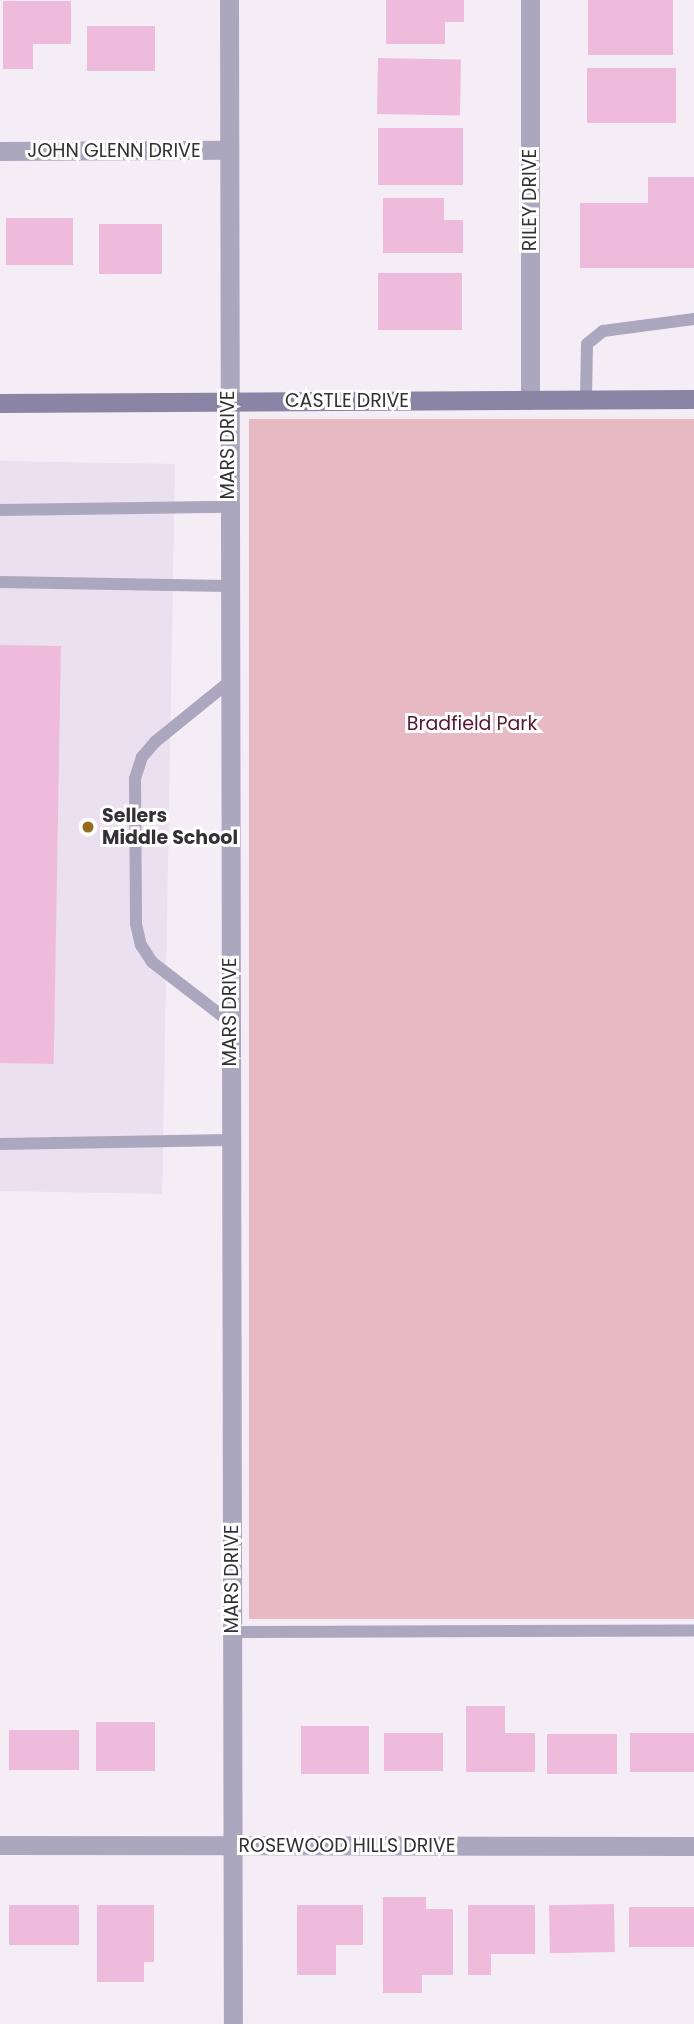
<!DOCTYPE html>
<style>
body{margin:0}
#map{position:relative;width:694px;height:2024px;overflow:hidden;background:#f4edf6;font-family:Poppins,sans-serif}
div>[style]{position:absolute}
.built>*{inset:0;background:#ebe0ef;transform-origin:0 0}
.green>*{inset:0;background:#e7bac3;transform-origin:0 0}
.building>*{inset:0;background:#efbbdc;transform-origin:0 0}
.service>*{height:12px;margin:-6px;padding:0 6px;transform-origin:6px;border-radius:6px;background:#aba7be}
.minor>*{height:19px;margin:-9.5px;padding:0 9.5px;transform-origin:9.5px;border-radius:9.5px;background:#aba7be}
.tertiary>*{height:19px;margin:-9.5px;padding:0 9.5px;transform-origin:9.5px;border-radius:9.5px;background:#aba7be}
.secondary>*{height:19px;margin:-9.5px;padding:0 9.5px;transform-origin:9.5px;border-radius:9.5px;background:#8a84a5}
.dots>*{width:19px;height:19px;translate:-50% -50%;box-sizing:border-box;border:4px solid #fff;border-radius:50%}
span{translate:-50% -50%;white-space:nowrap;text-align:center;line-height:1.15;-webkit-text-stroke:6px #fff;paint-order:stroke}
.street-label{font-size:19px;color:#343135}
.park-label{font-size:19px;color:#5a142c}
.poi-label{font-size:19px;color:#343135;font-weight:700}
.left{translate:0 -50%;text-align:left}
</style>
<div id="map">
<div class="built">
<div style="left:0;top:461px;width:175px;height:730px;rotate:1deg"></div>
</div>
<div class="green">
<div style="left:694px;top:419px;width:1200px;height:445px;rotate:90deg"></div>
</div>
<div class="building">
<div style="clip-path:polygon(386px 0,464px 0,464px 22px,445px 22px,445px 44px,386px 44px)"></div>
<div style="left:588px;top:0;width:85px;height:55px"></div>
<div style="clip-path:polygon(3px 1px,71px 1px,71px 44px,33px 44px,33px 69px,3px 69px)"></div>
<div style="left:87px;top:26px;width:68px;height:45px"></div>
<div style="left:378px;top:58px;width:83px;height:56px;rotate:1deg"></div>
<div style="left:587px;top:68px;width:89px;height:55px"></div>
<div style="left:378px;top:128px;width:85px;height:57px"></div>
<div style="clip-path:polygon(648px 177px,694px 177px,694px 268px,580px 268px,580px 203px,648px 203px)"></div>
<div style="clip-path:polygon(383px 198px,444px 198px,444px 220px,463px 220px,463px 253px,383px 253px)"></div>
<div style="left:6px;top:218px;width:67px;height:47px"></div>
<div style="left:99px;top:224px;width:63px;height:50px"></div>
<div style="left:378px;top:273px;width:84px;height:57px"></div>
<div style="left:0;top:645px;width:61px;height:418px;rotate:1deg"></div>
<div style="clip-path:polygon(466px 1706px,505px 1706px,505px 1733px,535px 1733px,535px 1772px,466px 1772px)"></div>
<div style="left:96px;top:1722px;width:59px;height:49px"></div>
<div style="left:301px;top:1726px;width:68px;height:48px"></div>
<div style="left:9px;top:1730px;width:70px;height:40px"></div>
<div style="left:384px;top:1733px;width:59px;height:38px"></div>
<div style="left:630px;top:1733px;width:64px;height:39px"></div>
<div style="left:547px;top:1734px;width:70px;height:40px"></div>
<div style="clip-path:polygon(383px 1897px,426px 1897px,426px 1909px,453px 1909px,453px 1975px,422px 1975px,422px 1993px,383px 1993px)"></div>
<div style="left:614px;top:1904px;width:48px;height:65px;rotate:89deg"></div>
<div style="left:9px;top:1905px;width:70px;height:40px"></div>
<div style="clip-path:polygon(97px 1905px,154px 1905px,154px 1962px,144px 1962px,144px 1982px,97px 1982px)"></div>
<div style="clip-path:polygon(297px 1905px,363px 1905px,363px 1945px,336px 1945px,336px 1975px,297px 1975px)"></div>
<div style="clip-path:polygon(468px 1905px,535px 1905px,535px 1954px,491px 1954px,491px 1975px,468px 1975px)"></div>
<div style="left:629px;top:1907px;width:65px;height:40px"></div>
</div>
<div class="service">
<div style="left:586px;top:400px;width:56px;rotate:-89deg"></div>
<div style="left:587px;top:344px;width:21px;rotate:-39deg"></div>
<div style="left:603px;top:331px;width:92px;rotate:-7.5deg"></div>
<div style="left:0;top:510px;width:228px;rotate:-0.8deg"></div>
<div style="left:0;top:582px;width:228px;rotate:1deg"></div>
<div style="left:229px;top:682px;width:95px;rotate:141deg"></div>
<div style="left:155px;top:742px;width:20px;rotate:131deg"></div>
<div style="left:142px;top:757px;width:23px;rotate:108deg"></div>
<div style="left:135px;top:779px;width:145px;rotate:89.6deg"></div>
<div style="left:136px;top:924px;width:22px;rotate:77deg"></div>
<div style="left:141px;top:945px;width:20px;rotate:57deg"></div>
<div style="left:152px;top:962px;width:98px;rotate:37.6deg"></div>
<div style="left:0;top:1144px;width:230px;rotate:-1deg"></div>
<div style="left:232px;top:1632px;width:462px;rotate:-0.2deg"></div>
</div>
<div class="minor">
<div style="left:0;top:151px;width:228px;rotate:-0.3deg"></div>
<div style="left:530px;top:400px;width:400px;rotate:-90deg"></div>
<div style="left:0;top:1845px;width:694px;rotate:0.08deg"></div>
</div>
<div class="tertiary">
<div style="left:229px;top:0;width:2024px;rotate:89.89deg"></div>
</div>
<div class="secondary">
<div style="left:0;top:403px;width:694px;rotate:-0.33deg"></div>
</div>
<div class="dots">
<div style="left:88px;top:827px;background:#976918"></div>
</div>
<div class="street-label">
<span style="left:114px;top:151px">JOHN GLENN DRIVE</span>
<span style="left:530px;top:200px;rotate:-90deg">RILEY DRIVE</span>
<span style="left:347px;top:401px">CASTLE DRIVE</span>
<span style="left:228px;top:445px;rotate:-90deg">MARS DRIVE</span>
<span style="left:230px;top:1012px;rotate:-90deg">MARS DRIVE</span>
<span style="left:232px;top:1579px;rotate:-90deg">MARS DRIVE</span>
<span style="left:347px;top:1846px">ROSEWOOD HILLS DRIVE</span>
</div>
<div class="park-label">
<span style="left:472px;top:724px">Bradfield Park</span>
</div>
<div class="poi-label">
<span class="left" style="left:102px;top:827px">Sellers<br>Middle School</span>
</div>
</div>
